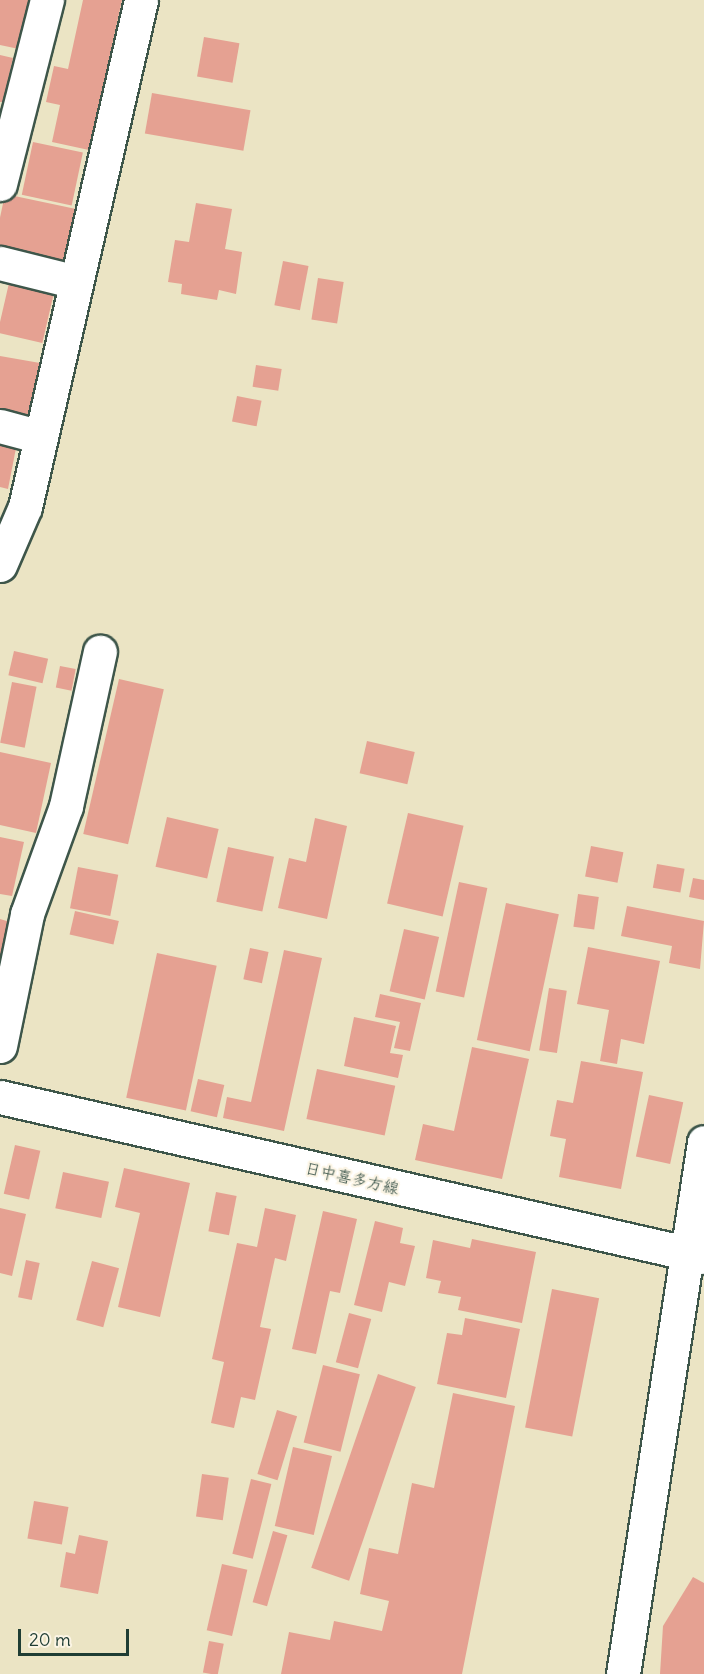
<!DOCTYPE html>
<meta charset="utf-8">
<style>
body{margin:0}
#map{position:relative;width:704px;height:1674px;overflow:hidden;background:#ebe4c4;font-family:Delius,"Klee One",sans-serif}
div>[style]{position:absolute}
.building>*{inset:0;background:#e5a192;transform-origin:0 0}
.roads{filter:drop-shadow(2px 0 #3e564a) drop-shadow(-2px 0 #3e564a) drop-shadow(0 2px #3e564a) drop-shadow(0 -2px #3e564a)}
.minor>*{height:33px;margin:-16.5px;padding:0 16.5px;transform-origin:16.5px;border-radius:16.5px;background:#fff}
.major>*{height:33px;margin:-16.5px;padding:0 16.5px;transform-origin:16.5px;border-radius:16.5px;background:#fff}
span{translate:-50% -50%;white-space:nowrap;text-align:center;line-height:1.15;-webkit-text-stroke:4.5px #fcf5e5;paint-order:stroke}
.street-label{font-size:16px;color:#1f3d34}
.scale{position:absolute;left:18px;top:1629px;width:111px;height:27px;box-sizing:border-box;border:3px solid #1f3d34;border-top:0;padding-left:8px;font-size:18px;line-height:21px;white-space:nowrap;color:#1f3d34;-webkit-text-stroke:4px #fcf5e5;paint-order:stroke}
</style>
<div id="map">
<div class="building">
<div style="clip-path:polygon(0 0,30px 0,19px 49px,0 45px)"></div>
<div style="clip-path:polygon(83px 0,122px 0,89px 150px,52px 142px,60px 105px,46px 102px,54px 66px,68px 69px)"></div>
<div style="left:204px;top:37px;width:36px;height:40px;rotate:10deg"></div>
<div style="clip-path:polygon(0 55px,13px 58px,3px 102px,0 102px)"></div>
<div style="left:152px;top:93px;width:100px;height:41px;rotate:10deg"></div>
<div style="left:33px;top:142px;width:51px;height:54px;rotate:12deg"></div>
<div style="left:5px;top:194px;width:75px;height:60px;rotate:12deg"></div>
<div style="clip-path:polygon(196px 203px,232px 209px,225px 249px,242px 252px,236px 294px,219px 290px,217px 300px,181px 294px,182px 284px,168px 282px,175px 240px,189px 242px)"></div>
<div style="left:283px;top:261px;width:26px;height:45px;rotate:11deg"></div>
<div style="left:318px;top:278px;width:26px;height:42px;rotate:9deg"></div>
<div style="left:9px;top:283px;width:46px;height:51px;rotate:13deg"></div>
<div style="clip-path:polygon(0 356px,40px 363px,30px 416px,0 410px)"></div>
<div style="left:256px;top:365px;width:26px;height:22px;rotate:9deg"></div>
<div style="left:237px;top:396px;width:25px;height:26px;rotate:11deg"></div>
<div style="clip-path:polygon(0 445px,16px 448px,8px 489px,0 487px)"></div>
<div style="left:14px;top:651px;width:35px;height:25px;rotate:13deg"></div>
<div style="left:60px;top:666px;width:16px;height:22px;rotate:11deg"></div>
<div style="left:119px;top:679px;width:46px;height:159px;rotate:13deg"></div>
<div style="left:12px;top:682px;width:25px;height:62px;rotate:11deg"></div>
<div style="left:367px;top:741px;width:49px;height:33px;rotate:13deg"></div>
<div style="clip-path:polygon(0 752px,51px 763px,36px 833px,0 825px)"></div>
<div style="left:408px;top:813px;width:57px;height:93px;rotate:13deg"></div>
<div style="left:167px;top:817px;width:53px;height:51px;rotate:13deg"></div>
<div style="clip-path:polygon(315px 818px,347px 826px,327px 919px,278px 908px,289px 858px,306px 862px)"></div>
<div style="clip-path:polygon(0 837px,24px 842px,12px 896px,0 894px)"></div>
<div style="left:591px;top:846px;width:33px;height:31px;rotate:11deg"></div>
<div style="left:228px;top:847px;width:47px;height:56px;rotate:12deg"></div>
<div style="left:657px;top:864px;width:28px;height:24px;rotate:10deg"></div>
<div style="left:78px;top:867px;width:41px;height:42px;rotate:11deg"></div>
<div style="clip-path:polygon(693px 878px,704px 880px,704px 900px,689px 897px)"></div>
<div style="left:459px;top:882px;width:29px;height:112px;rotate:12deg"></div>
<div style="left:578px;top:894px;width:21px;height:33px;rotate:8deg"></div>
<div style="left:506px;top:903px;width:54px;height:140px;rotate:12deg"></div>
<div style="clip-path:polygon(627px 906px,704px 921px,700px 969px,669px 963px,672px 946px,621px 936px)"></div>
<div style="left:75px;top:911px;width:45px;height:24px;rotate:13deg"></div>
<div style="clip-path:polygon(0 919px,10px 922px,1px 963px,0 963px)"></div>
<div style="left:404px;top:929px;width:36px;height:64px;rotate:13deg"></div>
<div style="clip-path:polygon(588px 947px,660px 961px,644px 1044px,621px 1039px,617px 1064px,600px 1061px,609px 1010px,577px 1004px)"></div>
<div style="left:250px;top:948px;width:19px;height:32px;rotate:12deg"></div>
<div style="clip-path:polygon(284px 950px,322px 958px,284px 1131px,223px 1118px,227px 1097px,251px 1102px)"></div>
<div style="left:157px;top:953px;width:61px;height:148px;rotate:12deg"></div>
<div style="left:549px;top:988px;width:18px;height:63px;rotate:9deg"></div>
<div style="clip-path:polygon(380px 994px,421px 1003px,410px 1051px,394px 1048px,400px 1022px,375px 1017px)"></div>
<div style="clip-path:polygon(354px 1017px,396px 1026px,390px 1053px,403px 1055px,398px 1078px,344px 1066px)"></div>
<div style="clip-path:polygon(472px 1047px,529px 1059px,502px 1179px,415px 1160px,423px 1124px,454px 1131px)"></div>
<div style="clip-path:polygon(581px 1061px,643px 1072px,621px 1189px,559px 1177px,566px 1139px,550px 1136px,557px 1100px,573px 1103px)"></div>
<div style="left:317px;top:1069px;width:80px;height:51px;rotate:12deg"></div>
<div style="left:198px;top:1079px;width:27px;height:33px;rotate:13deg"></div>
<div style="left:649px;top:1095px;width:35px;height:63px;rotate:12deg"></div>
<div style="left:15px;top:1145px;width:26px;height:50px;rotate:13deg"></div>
<div style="clip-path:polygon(124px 1168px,190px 1183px,160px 1317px,118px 1307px,140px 1213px,115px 1207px)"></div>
<div style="left:63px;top:1172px;width:47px;height:37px;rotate:12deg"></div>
<div style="left:216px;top:1192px;width:21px;height:40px;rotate:11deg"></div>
<div style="clip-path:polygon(0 1208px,26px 1214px,12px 1276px,0 1273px)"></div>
<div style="clip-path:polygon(265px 1208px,296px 1215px,286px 1261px,275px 1258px,260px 1327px,271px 1329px,255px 1400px,241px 1397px,234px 1428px,211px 1423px,224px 1362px,212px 1359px,237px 1243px,257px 1247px)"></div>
<div style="clip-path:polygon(323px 1211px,357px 1219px,340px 1293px,330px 1291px,316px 1354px,292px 1349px)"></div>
<div style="clip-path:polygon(375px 1221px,403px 1228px,400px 1243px,415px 1246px,405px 1286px,389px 1282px,382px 1312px,354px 1305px)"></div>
<div style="clip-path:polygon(472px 1239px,536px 1252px,522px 1323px,458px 1310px,461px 1297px,438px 1293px,441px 1281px,426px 1278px,433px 1240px,470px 1248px)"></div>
<div style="left:26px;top:1260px;width:14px;height:38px;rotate:12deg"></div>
<div style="left:92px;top:1261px;width:28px;height:61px;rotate:15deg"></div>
<div style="left:552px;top:1289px;width:48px;height:141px;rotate:11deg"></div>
<div style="left:349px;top:1313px;width:23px;height:51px;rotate:15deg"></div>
<div style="clip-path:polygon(465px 1318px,520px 1329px,506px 1398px,437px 1384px,447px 1333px,462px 1335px)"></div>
<div style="left:323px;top:1365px;width:38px;height:80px;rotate:14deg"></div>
<div style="left:378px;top:1374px;width:40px;height:205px;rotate:19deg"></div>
<div style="clip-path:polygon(453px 1393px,515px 1406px,462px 1674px,281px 1674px,289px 1632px,330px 1640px,334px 1621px,382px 1631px,389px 1601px,360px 1594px,369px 1548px,398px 1554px,412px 1483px,434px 1488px)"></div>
<div style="left:277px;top:1410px;width:21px;height:67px;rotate:17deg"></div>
<div style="left:293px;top:1447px;width:40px;height:81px;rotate:13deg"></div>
<div style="left:202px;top:1474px;width:27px;height:43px;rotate:8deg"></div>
<div style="left:251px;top:1479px;width:21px;height:77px;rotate:14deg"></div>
<div style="left:34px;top:1501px;width:35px;height:38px;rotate:10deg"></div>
<div style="left:273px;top:1531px;width:15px;height:74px;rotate:16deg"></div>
<div style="clip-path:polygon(79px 1535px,108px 1541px,98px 1594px,60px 1587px,66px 1552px,75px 1554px)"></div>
<div style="left:222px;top:1564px;width:26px;height:68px;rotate:13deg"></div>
<div style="clip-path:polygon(693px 1577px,704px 1583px,704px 1674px,660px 1674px,663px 1626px)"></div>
<div style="left:209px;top:1641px;width:15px;height:32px;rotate:11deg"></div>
</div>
<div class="roads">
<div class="minor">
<div style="left:0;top:184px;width:190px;rotate:-75.7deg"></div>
<div style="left:0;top:263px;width:78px;rotate:14deg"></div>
<div style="left:0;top:426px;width:42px;rotate:15deg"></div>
<div style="left:0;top:565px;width:63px;rotate:-66.7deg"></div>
<div style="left:25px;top:507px;width:520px;rotate:-77.11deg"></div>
<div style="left:0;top:1046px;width:135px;rotate:-78.4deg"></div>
<div style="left:27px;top:914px;width:115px;rotate:-70.1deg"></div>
<div style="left:66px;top:806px;width:158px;rotate:-77.6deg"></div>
<div style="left:623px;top:1674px;width:538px;rotate:-81.34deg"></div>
</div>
<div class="major">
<div style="left:0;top:1097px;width:722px;rotate:12.8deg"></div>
</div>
</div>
<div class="street-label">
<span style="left:352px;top:1178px;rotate:13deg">日中喜多方線</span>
</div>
<div class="scale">20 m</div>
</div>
